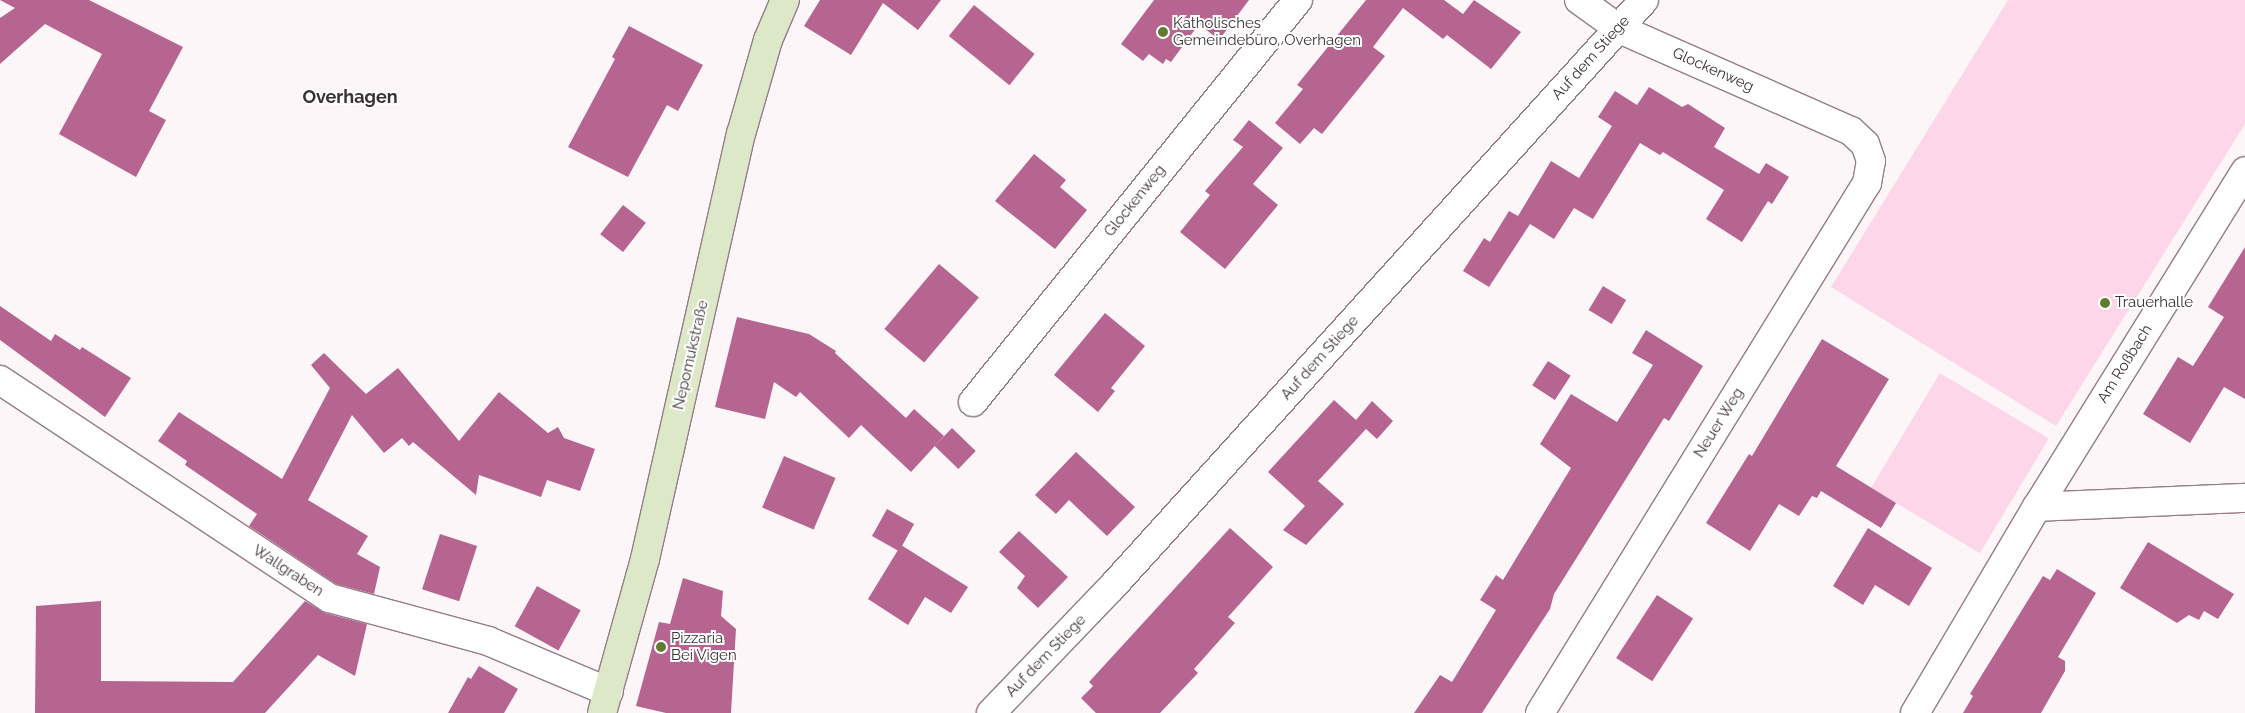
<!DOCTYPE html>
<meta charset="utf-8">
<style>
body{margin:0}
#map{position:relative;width:2245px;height:713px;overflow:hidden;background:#fcf6f9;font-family:Raleway,sans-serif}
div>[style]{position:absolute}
.green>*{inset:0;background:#fdd7e9;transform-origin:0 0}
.building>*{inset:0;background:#b56590;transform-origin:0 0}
.roads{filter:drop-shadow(1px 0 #957c88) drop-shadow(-1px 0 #957c88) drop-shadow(0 1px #957c88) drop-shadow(0 -1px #957c88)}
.minor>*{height:28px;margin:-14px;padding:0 14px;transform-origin:14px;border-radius:14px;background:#fff}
.secondary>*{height:28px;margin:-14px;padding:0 14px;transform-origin:14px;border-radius:14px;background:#dce8c8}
.dots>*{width:14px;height:14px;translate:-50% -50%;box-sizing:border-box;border:2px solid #fff;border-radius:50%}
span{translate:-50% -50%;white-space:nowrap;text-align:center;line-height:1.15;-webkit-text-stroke:4px #fff;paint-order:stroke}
.poi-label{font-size:15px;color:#3a3035}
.left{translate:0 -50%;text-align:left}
.street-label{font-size:15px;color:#3a3035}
.quarter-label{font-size:18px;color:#3a3035;font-weight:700}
</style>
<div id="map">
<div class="green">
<div style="clip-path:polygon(2008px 0,2245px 0,2245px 124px,2056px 426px,1831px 287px)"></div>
<div style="left:1940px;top:373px;width:127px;height:134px;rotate:31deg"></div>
</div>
<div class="building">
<div style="clip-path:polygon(0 0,89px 0,183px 47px,149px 111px,166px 120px,136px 177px,59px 134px,102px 54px,45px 24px,0 64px,0 18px,15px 8px)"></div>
<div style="clip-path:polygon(820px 0,941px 0,918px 30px,883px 3px,851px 55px,804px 26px)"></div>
<div style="clip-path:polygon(1154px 0,1249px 0,1219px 40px,1199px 24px,1171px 62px,1166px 59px,1163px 64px,1149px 54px,1143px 61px,1121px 44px)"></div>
<div style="clip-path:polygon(1366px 0,1444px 0,1463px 14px,1474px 0,1521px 32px,1491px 69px,1447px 35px,1443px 39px,1403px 8px,1373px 47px,1385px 56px,1322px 134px,1314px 128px,1300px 144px,1275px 123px,1303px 89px,1297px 85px)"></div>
<div style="left:974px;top:5px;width:78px;height:40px;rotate:39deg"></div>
<div style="clip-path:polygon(629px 26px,703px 65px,678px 111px,667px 105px,628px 177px,568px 147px,615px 59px,612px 57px)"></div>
<div style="clip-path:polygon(1649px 87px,1682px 107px,1688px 104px,1725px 128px,1714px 147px,1759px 174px,1766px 163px,1789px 177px,1772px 204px,1768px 201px,1742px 242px,1706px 219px,1724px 190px,1663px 152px,1660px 155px,1640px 143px,1593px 219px,1574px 208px,1554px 239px,1530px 224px,1489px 287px,1463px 271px,1484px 238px,1490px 242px,1509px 211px,1518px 216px,1551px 161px,1579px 178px,1612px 126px,1598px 117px,1615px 91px,1637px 105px)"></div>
<div style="clip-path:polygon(1249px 120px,1283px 148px,1253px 184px,1278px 205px,1225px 269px,1180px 232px,1210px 195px,1205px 191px,1243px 147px,1233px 140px)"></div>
<div style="clip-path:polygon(1034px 154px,1066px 180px,1060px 187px,1087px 210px,1055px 249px,995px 201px)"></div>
<div style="left:623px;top:205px;width:29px;height:37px;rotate:38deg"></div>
<div style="clip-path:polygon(2245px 247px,2245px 399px,2224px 387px,2190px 443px,2143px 414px,2178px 357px,2193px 366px,2224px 317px,2208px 307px)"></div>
<div style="left:939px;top:264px;width:52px;height:85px;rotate:40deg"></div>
<div style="left:1603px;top:286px;width:27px;height:28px;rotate:31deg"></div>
<div style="clip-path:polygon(0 306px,51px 341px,55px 334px,80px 350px,82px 347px,131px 378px,105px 417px,0 340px)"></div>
<div style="clip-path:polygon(1105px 313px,1145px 346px,1111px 388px,1115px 391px,1098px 412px,1054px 375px)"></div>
<div style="clip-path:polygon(737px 317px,809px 334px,836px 351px,835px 353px,906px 418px,914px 409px,944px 436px,911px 472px,861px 425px,849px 438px,800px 392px,796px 397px,774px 382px,765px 419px,715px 407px)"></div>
<div style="clip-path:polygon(1646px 330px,1703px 366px,1669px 421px,1664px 418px,1554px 594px,1550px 609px,1482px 713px,1414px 713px,1440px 675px,1452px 682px,1496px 610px,1480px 600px,1496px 575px,1503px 580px,1571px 468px,1540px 444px,1571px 394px,1617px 422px,1653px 365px,1632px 353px)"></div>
<div style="clip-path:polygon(1822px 339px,1889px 379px,1836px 466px,1896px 503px,1881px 528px,1821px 491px,1817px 498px,1812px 496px,1799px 516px,1779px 504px,1750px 551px,1706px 523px,1749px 454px,1752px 456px)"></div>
<div style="clip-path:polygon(324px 353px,366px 394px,398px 368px,459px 441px,499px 392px,548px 433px,558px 427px,564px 438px,595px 449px,580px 491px,547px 480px,541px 497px,479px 475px,476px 495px,413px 442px,409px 446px,402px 438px,384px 453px,352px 415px,308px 500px,368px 536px,357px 554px,380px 567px,374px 594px,336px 584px,249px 526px,257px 514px,185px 465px,187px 461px,158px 441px,179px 412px,282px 479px,330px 388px,311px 365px)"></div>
<div style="left:1548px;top:361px;width:27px;height:29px;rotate:33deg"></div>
<div style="clip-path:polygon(1334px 400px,1356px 420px,1372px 401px,1393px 421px,1377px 439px,1366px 429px,1318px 481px,1344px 504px,1306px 545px,1283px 530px,1305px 506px,1268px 472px)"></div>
<div style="left:952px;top:428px;width:33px;height:25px;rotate:44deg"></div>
<div style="clip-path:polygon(1076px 452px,1135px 507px,1107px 536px,1069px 500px,1056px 514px,1035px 495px)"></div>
<div style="left:784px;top:456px;width:56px;height:56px;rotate:23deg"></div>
<div style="left:887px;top:509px;width:31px;height:31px;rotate:29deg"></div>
<div style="clip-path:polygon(1230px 528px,1273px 567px,1228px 617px,1235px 623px,1194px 669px,1198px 673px,1160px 713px,1096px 713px,1081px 698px,1093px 686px,1089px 682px)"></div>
<div style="clip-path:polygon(1868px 528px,1932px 568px,1909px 606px,1875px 585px,1863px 605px,1833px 586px)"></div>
<div style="clip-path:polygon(1019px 531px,1068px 577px,1038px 608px,1017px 588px,1025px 576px,999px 552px)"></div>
<div style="left:440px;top:534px;width:39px;height:58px;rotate:18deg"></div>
<div style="clip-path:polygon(2148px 542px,2234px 594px,2218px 619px,2204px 611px,2199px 620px,2189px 615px,2177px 623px,2120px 588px)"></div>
<div style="clip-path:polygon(901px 545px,968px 587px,951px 613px,925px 597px,908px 625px,868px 599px)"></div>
<div style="clip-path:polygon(2057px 569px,2096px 593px,2058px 657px,2065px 661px,2065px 671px,2041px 713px,1963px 713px,1973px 696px,1970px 694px,2043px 576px,2050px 580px)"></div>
<div style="clip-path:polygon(683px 578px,723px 591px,721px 616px,736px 629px,731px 713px,666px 713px,636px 706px,659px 622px,670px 624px)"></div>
<div style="left:537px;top:586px;width:50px;height:46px;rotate:29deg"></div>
<div style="left:1657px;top:595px;width:43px;height:75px;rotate:33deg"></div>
<div style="clip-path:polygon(101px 601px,101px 681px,233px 682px,305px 601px,325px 613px,367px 624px,355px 676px,318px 655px,265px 713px,35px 713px,36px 606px)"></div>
<div style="clip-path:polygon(479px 666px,518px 689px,504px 713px,448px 713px,468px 677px,471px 679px)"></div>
</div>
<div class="roads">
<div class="minor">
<div style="left:0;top:380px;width:395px;rotate:33.5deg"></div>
<div style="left:329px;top:598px;width:165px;rotate:15.1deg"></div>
<div style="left:488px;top:641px;width:131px;rotate:22.9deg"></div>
<div style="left:973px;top:402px;width:517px;rotate:-51.05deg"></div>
<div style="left:2037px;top:507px;width:208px;rotate:-2.5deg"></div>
<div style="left:991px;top:713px;width:175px;rotate:-46.2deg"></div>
<div style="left:1112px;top:587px;width:792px;rotate:-47.81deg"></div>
<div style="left:1540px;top:713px;width:623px;rotate:-58.33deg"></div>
<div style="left:1867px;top:183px;width:22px;rotate:-80deg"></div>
<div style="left:1871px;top:161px;width:18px;rotate:-109deg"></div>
<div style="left:1865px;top:144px;width:19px;rotate:-137deg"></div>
<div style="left:1851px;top:131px;width:255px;rotate:-156.2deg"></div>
<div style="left:1618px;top:28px;width:48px;rotate:-144.3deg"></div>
<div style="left:1915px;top:713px;width:239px;rotate:-59.4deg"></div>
<div style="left:2037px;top:507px;width:395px;rotate:-58.2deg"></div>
</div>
<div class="secondary">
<div style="left:602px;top:713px;width:160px;rotate:-74.4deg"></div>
<div style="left:645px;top:559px;width:436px;rotate:-77.3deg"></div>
<div style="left:741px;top:134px;width:98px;rotate:-74deg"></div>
<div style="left:768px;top:40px;width:43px;rotate:-67deg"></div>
</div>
</div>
<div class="dots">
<div style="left:1163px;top:32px;background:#5f7c31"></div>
<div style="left:2105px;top:303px;background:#5f7c31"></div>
<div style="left:661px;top:647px;background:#5f7c31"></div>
</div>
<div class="poi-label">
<span class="left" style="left:1173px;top:32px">Katholisches<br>Gemeindebüro, Overhagen</span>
<span class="left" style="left:2115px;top:303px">Trauerhalle</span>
<span class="left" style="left:671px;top:647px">Pizzaria<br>Bei Vigen</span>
</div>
<div class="street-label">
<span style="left:1591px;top:58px;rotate:-48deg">Auf dem Stiege</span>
<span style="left:1713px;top:70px;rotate:24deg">Glockenweg</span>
<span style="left:1135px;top:201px;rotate:-51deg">Glockenweg</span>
<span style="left:691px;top:355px;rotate:-77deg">Nepomukstraße</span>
<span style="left:1320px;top:358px;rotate:-48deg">Auf dem Stiege</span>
<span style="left:2125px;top:364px;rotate:-58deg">Am Roßbach</span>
<span style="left:1719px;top:423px;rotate:-58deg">Neuer Weg</span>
<span style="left:288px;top:571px;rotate:33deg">Wallgraben</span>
<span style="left:1046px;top:656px;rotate:-46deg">Auf dem Stiege</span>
</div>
<div class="quarter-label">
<span style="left:350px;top:97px">Overhagen</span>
</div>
</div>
